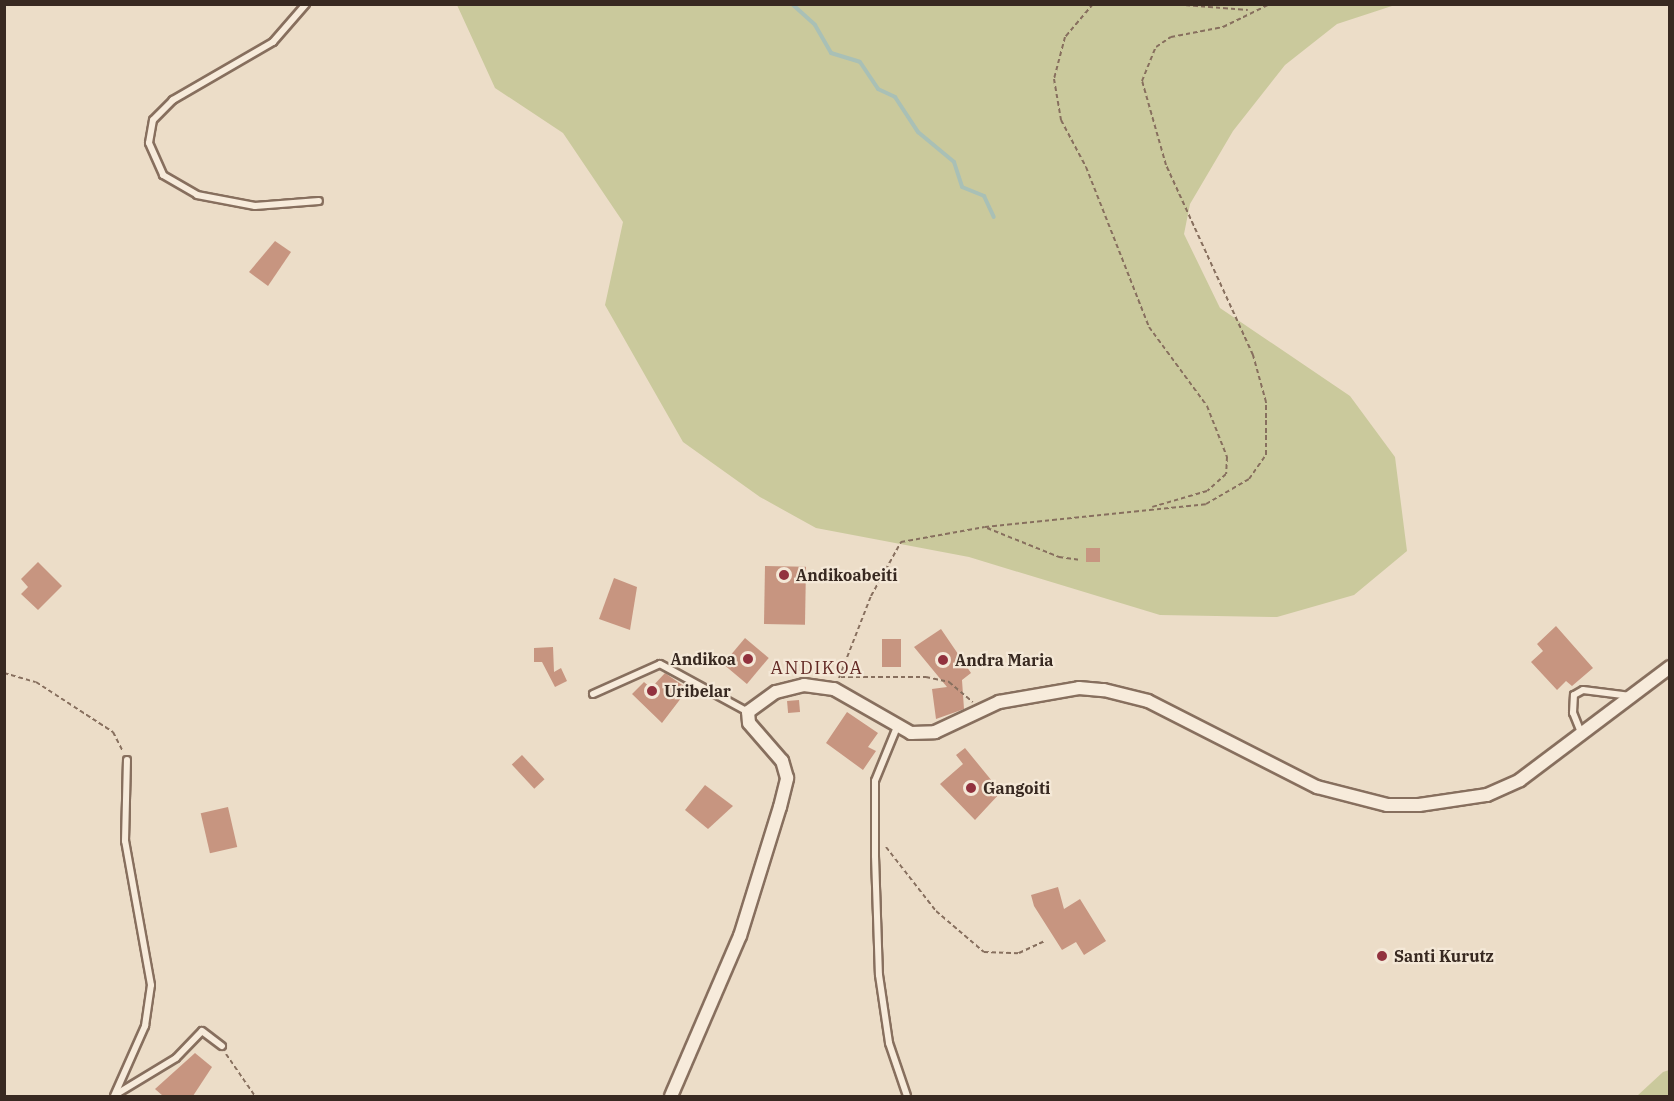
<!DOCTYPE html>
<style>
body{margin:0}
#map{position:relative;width:1674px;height:1101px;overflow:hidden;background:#ecddc8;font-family:"IBM Plex Serif",serif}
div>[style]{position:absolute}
.green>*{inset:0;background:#cac99c}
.stream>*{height:4px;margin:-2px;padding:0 2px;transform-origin:2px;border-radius:2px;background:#a9c0b6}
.building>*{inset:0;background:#c79580;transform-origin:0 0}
.path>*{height:2px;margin-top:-1px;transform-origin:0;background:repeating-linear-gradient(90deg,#876f5e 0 4.5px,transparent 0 7.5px)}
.roads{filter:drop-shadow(2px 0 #876f5e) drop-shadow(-2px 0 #876f5e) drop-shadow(0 2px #876f5e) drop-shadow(0 -2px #876f5e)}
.service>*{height:6px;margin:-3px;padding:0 3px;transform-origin:3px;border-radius:3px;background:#f7ebdb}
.minor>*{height:12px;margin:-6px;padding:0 6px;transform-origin:6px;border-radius:6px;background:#f7ebdb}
.dots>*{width:16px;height:16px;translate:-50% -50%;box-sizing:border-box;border:3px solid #f4e8d7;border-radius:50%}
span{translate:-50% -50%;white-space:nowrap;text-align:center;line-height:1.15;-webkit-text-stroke:4.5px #f4e8d7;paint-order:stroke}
.poi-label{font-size:16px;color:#382921;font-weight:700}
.left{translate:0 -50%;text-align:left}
.right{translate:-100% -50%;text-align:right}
.neighbourhood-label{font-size:18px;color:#622823;letter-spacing:1.5px}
.frame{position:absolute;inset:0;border:6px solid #382921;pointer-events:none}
</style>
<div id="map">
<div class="green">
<div style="clip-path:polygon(457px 5px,1395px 5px,1337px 24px,1285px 65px,1233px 131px,1190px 204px,1184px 234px,1220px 308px,1350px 396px,1395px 457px,1407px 551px,1354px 595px,1277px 617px,1160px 615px,969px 557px,816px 528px,760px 497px,683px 442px,605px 305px,623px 222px,563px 133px,495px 88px)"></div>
<div style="clip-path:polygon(1669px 1070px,1669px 1096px,1637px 1096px,1663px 1072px)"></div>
</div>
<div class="stream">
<div style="left:792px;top:4px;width:31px;rotate:42deg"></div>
<div style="left:815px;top:25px;width:32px;rotate:60deg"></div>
<div style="left:831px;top:53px;width:30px;rotate:17deg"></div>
<div style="left:860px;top:62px;width:32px;rotate:56deg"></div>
<div style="left:878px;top:89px;width:19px;rotate:25deg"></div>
<div style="left:895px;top:97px;width:42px;rotate:56.7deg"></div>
<div style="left:918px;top:132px;width:47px;rotate:39.8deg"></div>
<div style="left:954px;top:162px;width:26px;rotate:72deg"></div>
<div style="left:962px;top:187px;width:24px;rotate:22deg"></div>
<div style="left:984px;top:196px;width:23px;rotate:65deg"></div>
</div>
<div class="building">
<div style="clip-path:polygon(275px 241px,291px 252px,268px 286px,249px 272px)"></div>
<div style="left:1086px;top:548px;width:14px;height:14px"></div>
<div style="clip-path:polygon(38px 562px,62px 586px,38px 610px,21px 594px,28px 587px,21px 579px)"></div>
<div style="left:765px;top:566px;width:41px;height:58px;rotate:1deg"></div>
<div style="clip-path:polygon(614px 578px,637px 587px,630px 630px,599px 619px)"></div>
<div style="clip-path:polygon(1556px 626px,1593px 668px,1572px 686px,1566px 681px,1557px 690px,1531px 662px,1543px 651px,1537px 644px)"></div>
<div style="clip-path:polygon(941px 629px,971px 673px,962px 680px,964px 709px,936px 719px,932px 689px,947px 687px,914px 647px)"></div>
<div style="left:745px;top:638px;width:31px;height:34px;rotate:40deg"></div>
<div style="left:882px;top:639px;width:19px;height:28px"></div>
<div style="clip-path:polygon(553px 647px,554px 672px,561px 668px,567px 681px,555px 687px,542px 662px,534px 662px,534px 648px)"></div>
<div style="clip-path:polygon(665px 673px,688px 689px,662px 723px,632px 694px,644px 682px,651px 688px)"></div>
<div style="left:799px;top:700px;width:12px;height:12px;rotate:85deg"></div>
<div style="clip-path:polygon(847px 712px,878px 733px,868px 747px,876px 751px,863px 770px,826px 743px)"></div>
<div style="clip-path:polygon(965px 748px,1001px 792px,975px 820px,940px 784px,963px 764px,956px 755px)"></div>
<div style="left:522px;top:755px;width:33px;height:14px;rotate:47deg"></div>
<div style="clip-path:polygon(705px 785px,733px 806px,708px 829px,685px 810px)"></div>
<div style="left:228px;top:807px;width:41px;height:28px;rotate:77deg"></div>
<div style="clip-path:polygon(1058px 887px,1064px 909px,1080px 899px,1106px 941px,1084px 955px,1076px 942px,1062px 950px,1034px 906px,1031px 895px)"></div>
<div style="clip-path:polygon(195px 1053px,212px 1067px,193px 1096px,163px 1096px,155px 1089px)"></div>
</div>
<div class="path">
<div style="left:1093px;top:4px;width:43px;rotate:130.3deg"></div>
<div style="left:1065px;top:37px;width:43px;rotate:104.7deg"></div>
<div style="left:1054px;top:79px;width:42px;rotate:80.3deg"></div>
<div style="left:1061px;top:120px;width:53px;rotate:62deg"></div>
<div style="left:1086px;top:167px;width:172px;rotate:68.5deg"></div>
<div style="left:1149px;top:327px;width:98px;rotate:53.7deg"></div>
<div style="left:1207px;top:406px;width:55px;rotate:68.6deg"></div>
<div style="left:1227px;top:457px;width:17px;rotate:93deg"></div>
<div style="left:1226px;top:474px;width:25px;rotate:138deg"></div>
<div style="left:1207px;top:491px;width:57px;rotate:163.8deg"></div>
<div style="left:1171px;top:4px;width:77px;rotate:4.5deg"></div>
<div style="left:987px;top:528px;width:78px;rotate:21.9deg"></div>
<div style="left:1059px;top:557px;width:22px;rotate:8deg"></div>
<div style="left:4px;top:673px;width:33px;rotate:16deg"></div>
<div style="left:36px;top:682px;width:92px;rotate:33deg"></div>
<div style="left:113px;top:732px;width:22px;rotate:63deg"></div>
<div style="left:841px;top:677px;width:85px"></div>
<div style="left:926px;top:677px;width:24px;rotate:12deg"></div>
<div style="left:949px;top:682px;width:31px;rotate:40deg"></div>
<div style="left:839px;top:678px;width:88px;rotate:-68.7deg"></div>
<div style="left:871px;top:596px;width:62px;rotate:-60.9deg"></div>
<div style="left:901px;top:542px;width:85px;rotate:-10.1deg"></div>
<div style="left:985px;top:527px;width:222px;rotate:-5.9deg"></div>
<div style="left:1206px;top:504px;width:50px;rotate:-30.2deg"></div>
<div style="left:1249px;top:479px;width:29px;rotate:-55deg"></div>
<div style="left:1266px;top:455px;width:53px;rotate:-90deg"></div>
<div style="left:1266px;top:402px;width:49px;rotate:-105.5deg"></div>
<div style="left:1253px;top:355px;width:209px;rotate:-114.6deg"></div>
<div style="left:1166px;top:165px;width:87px;rotate:-105.9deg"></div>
<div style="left:1142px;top:81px;width:37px;rotate:-68deg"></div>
<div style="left:1156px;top:47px;width:18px;rotate:-34deg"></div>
<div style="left:1171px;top:37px;width:53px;rotate:-10.9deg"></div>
<div style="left:1223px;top:27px;width:52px;rotate:-26.1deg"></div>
<div style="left:886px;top:847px;width:81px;rotate:52deg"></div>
<div style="left:936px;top:911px;width:63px;rotate:40.5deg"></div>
<div style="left:984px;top:952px;width:35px;rotate:2deg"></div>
<div style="left:1019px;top:953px;width:29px;rotate:-25deg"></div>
<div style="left:226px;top:1054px;width:51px;rotate:55.4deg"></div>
</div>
<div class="roads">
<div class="service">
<div style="left:306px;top:4px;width:50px;rotate:131deg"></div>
<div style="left:273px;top:42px;width:116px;rotate:149.9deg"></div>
<div style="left:173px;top:100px;width:28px;rotate:135deg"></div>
<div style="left:153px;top:120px;width:23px;rotate:100deg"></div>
<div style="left:149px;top:143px;width:35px;rotate:66deg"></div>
<div style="left:163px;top:175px;width:39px;rotate:30deg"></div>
<div style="left:197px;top:195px;width:59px;rotate:10.7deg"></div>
<div style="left:255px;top:206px;width:64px;rotate:-4.5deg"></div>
<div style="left:593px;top:694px;width:73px;rotate:-24.1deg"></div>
<div style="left:660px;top:664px;width:100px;rotate:28.6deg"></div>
<div style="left:897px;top:727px;width:58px;rotate:112.2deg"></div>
<div style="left:875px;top:781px;width:75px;rotate:90deg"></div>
<div style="left:875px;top:856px;width:119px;rotate:88.1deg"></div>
<div style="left:879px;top:975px;width:69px;rotate:81.6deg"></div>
<div style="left:889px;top:1043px;width:56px;rotate:71.2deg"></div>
<div style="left:1582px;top:735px;width:24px;rotate:-112deg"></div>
<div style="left:1573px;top:713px;width:18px;rotate:-87deg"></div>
<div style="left:1574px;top:695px;width:10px;rotate:-29deg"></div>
<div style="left:1583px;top:690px;width:48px;rotate:7.1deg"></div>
<div style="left:115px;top:1095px;width:71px;rotate:-31.2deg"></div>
<div style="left:176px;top:1058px;width:37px;rotate:-46deg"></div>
<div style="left:202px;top:1031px;width:25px;rotate:37deg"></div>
<div style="left:114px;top:1096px;width:77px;rotate:-66.1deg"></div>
<div style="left:145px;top:1026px;width:41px;rotate:-81.7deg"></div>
<div style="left:151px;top:985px;width:146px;rotate:-100.2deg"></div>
<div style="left:125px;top:841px;width:81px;rotate:-88.6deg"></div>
</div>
<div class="minor">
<div style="left:671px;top:1096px;width:174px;rotate:-66.7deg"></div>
<div style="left:740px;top:936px;width:135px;rotate:-72.8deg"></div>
<div style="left:780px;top:807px;width:30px;rotate:-76deg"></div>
<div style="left:787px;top:778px;width:18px;rotate:-106deg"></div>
<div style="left:782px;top:761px;width:50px;rotate:-131deg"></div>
<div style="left:749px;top:723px;width:11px;rotate:-95deg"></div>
<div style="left:748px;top:712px;width:34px;rotate:-36deg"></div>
<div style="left:776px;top:692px;width:29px;rotate:-14deg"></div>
<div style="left:804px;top:685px;width:30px;rotate:8deg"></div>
<div style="left:834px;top:689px;width:89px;rotate:29.7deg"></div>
<div style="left:911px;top:733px;width:24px;rotate:-2deg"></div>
<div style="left:935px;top:732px;width:71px;rotate:-25.1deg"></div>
<div style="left:999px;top:702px;width:81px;rotate:-9.9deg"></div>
<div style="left:1079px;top:688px;width:25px;rotate:5deg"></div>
<div style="left:1104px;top:690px;width:45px;rotate:14deg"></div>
<div style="left:1148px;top:701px;width:190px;rotate:27deg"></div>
<div style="left:1317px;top:787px;width:72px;rotate:14.4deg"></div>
<div style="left:1387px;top:805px;width:32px"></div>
<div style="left:1419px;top:805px;width:69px;rotate:-8.4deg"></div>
<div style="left:1487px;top:795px;width:36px;rotate:-24deg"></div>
<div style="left:1520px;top:780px;width:188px;rotate:-37deg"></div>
</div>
</div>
<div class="dots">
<div style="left:784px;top:575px;background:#92323e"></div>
<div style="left:748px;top:659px;background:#92323e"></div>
<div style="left:943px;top:660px;background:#92323e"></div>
<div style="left:652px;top:691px;background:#92323e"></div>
<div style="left:971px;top:788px;background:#92323e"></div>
<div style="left:1382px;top:956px;background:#92323e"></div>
</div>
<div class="poi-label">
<span class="left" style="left:796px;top:575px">Andikoabeiti</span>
<span class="right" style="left:736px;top:659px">Andikoa</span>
<span class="left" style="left:955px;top:660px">Andra Maria</span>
<span class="left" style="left:664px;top:691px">Uribelar</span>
<span class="left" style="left:983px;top:788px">Gangoiti</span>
<span class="left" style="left:1394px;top:956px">Santi Kurutz</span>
</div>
<div class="neighbourhood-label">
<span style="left:817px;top:668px">ANDIKOA</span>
</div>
<div class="frame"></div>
</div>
